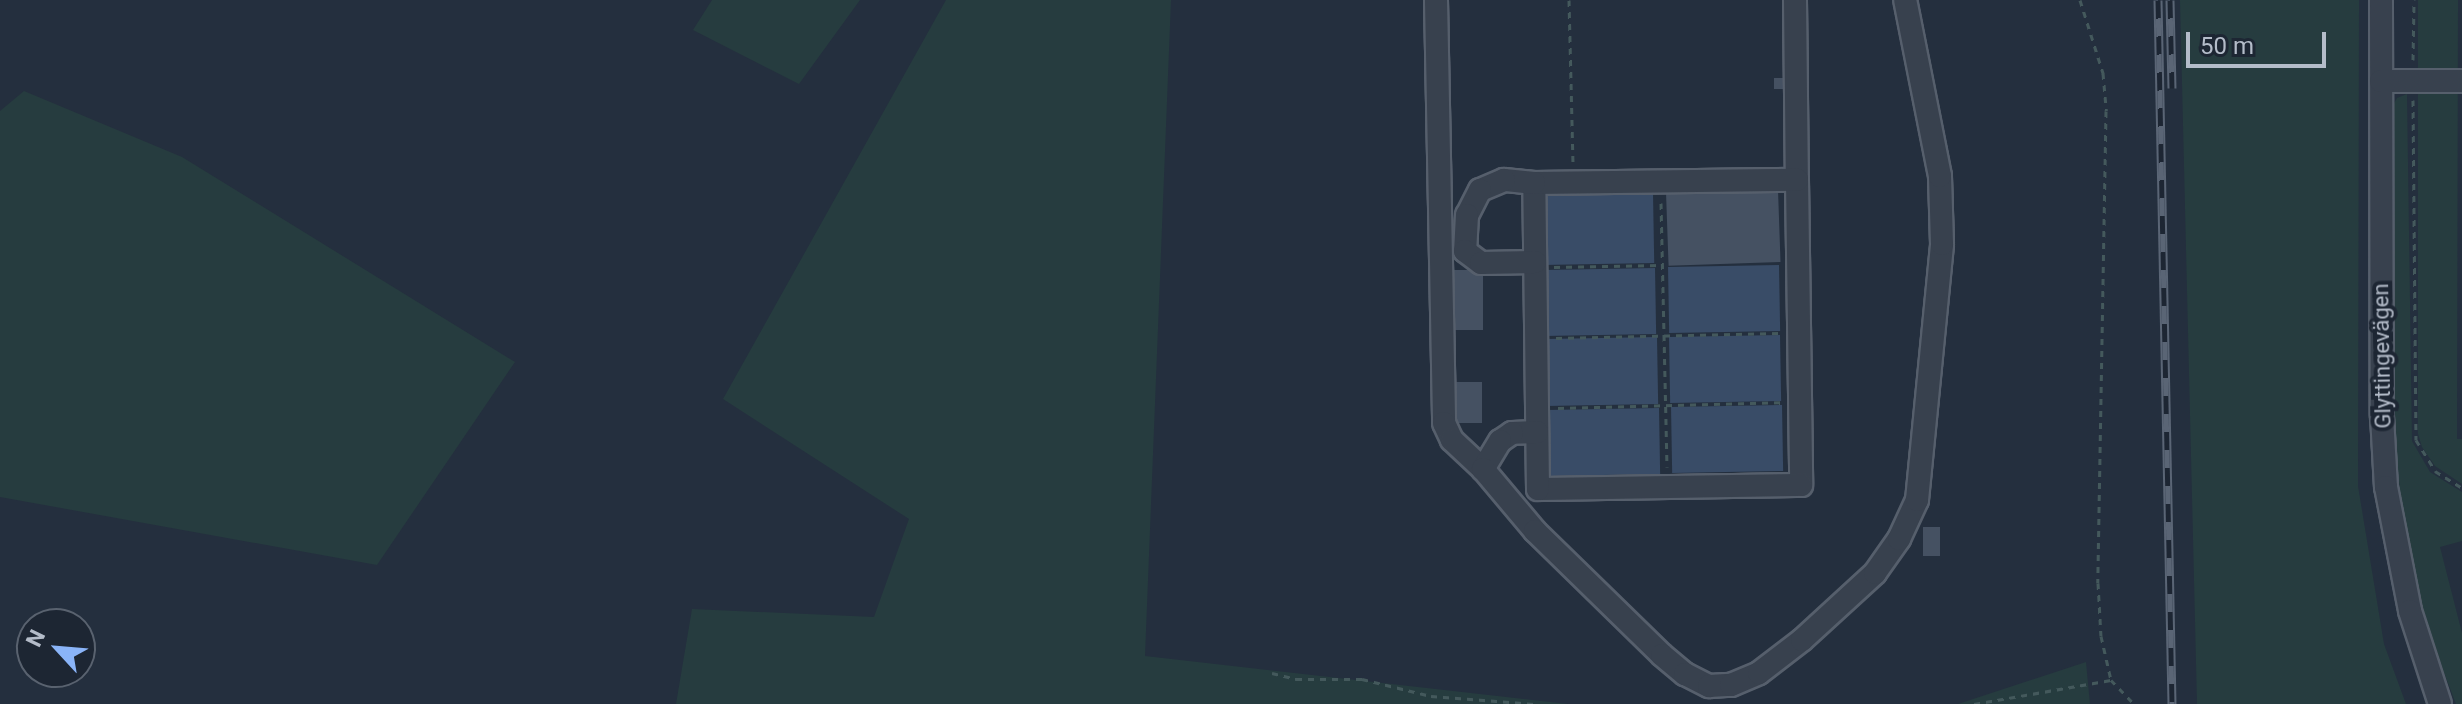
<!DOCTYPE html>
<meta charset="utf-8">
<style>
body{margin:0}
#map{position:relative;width:2462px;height:704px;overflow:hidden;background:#242f3e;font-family:Roboto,sans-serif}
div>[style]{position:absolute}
.green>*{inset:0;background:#263c3f}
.water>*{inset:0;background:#394c67;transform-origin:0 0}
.building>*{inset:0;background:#455162;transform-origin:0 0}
.path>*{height:3px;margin-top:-1.5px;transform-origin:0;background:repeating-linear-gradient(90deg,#44595c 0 6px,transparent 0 12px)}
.roads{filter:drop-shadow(2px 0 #565f6c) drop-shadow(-2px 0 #565f6c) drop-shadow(0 2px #565f6c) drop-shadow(0 -2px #565f6c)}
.minor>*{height:22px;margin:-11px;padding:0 11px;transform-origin:11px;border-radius:11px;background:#38414e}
.rail>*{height:9px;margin-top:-4.5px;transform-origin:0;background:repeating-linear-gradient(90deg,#1d2633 0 18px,#5a6575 0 36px);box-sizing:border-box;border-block:2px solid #5a6575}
span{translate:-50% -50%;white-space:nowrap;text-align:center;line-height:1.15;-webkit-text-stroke:8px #1d2633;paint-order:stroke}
.street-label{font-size:22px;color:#b4bcc9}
.north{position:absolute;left:16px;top:608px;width:80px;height:80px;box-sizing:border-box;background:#1d2633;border:2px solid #59626f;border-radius:50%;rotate:296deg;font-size:22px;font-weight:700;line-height:32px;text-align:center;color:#b4bcc9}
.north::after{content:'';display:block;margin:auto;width:28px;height:36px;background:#8ab4f8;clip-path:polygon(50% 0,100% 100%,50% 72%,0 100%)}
.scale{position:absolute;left:2186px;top:32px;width:140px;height:36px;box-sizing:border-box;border:4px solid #b4bcc9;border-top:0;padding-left:10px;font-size:24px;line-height:28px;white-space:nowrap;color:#b4bcc9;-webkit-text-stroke:6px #1d2633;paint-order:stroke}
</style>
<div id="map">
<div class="green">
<div style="clip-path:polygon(712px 0,860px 0,799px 84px,693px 30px)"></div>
<div style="clip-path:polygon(946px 0,1171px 0,1145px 656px,1568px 704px,676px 704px,692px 609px,874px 617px,909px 519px,723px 399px)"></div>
<div style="clip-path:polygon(2180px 0,2359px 0,2358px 486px,2384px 644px,2406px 704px,2197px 704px)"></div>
<div style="clip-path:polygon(2418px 0,2458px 0,2457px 439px,2462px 439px,2462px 484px,2435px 466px,2422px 447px,2418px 434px)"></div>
<div style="clip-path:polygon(24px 91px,182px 157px,515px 362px,377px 565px,0 497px,0 111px)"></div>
<div style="clip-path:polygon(2407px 94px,2412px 441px,2430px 472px,2462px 492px,2462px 541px,2440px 547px,2462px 633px,2462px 704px,2456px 704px,2443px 670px,2417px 590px,2402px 511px,2395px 441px,2393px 105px,2397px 98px)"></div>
<div style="clip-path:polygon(2086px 662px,2090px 704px,1958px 704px)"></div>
</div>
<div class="water">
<div style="left:1653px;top:193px;width:70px;height:112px;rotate:89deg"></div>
<div style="left:1779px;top:265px;width:66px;height:111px;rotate:89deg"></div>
<div style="left:1655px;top:268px;width:66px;height:112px;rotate:89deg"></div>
<div style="left:1780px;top:335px;width:66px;height:111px;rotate:89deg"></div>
<div style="left:1657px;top:337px;width:67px;height:112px;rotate:89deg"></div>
<div style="left:1782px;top:405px;width:66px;height:111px;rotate:89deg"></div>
<div style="left:1659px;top:408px;width:66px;height:112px;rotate:89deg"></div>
</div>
<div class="building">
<div style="left:1774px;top:78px;width:12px;height:11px"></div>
<div style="left:1778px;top:190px;width:72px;height:112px;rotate:88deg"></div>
<div style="left:1451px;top:270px;width:32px;height:60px"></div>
<div style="left:1454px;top:382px;width:28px;height:41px"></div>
<div style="left:1923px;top:527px;width:17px;height:29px"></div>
</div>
<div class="path">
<div style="left:1569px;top:0;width:164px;rotate:88.6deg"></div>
<div style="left:2080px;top:0;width:77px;rotate:72.5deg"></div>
<div style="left:2103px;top:73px;width:38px;rotate:85deg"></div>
<div style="left:2106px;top:111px;width:472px;rotate:91deg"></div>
<div style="left:2098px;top:583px;width:53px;rotate:86.8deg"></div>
<div style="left:2101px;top:636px;width:45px;rotate:77.2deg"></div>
<div style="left:2111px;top:680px;width:33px;rotate:46deg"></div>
<div style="left:2413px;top:60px;width:60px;rotate:-89deg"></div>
<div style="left:2413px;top:100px;width:340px;rotate:89.5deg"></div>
<div style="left:2416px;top:440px;width:36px;rotate:58deg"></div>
<div style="left:2435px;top:471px;width:32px;rotate:32deg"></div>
<div style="left:1661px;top:203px;width:264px;rotate:88.7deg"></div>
<div style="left:1554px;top:267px;width:108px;rotate:-1.1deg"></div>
<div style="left:1556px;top:338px;width:224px;rotate:-1.3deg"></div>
<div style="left:1558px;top:408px;width:224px;rotate:-1.5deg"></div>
<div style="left:1272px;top:673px;width:25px;rotate:14deg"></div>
<div style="left:1296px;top:679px;width:66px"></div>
<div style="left:1362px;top:679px;width:71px;rotate:13.8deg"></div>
<div style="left:1431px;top:696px;width:103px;rotate:4.4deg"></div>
<div style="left:1974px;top:704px;width:139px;rotate:-9.9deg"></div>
</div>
<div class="roads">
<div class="minor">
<div style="left:1436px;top:0;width:423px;rotate:88.9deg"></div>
<div style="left:1444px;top:423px;width:19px;rotate:65deg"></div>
<div style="left:1452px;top:440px;width:42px;rotate:43.1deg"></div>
<div style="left:1795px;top:0;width:180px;rotate:89.4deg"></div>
<div style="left:1797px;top:180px;width:305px;rotate:89.2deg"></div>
<div style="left:1801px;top:485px;width:263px;rotate:179.1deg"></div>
<div style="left:1538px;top:489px;width:306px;rotate:-90.7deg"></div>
<div style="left:1534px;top:183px;width:263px;rotate:-0.7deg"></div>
<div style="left:2381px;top:0;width:416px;rotate:89.9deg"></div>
<div style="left:2382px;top:416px;width:71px;rotate:86.8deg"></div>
<div style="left:2386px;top:487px;width:126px;rotate:79deg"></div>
<div style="left:2410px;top:611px;width:98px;rotate:72.1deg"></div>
<div style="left:2381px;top:81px;width:81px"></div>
<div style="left:1534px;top:183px;width:30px;rotate:-174deg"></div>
<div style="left:1504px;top:180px;width:26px;rotate:157deg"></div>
<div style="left:1480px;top:190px;width:28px;rotate:117deg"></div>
<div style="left:1467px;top:215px;width:36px;rotate:93deg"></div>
<div style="left:1465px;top:251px;width:20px;rotate:37deg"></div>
<div style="left:1481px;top:263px;width:54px;rotate:-1.1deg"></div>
<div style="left:1537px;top:432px;width:25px;rotate:178deg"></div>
<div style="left:1512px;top:433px;width:14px;rotate:146deg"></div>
<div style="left:1500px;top:441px;width:33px;rotate:121deg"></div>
<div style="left:1483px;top:469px;width:81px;rotate:50deg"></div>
<div style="left:1535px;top:531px;width:177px;rotate:44.3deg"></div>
<div style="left:1662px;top:655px;width:30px;rotate:40deg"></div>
<div style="left:1685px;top:674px;width:27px;rotate:27deg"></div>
<div style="left:1709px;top:686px;width:22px;rotate:-3deg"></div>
<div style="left:1731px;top:685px;width:30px;rotate:-23deg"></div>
<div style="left:1759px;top:673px;width:54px;rotate:-37.5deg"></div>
<div style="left:1802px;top:640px;width:99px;rotate:-42.5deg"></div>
<div style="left:1875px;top:573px;width:42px;rotate:-54.8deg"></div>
<div style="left:1899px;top:539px;width:43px;rotate:-65.2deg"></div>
<div style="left:1917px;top:500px;width:257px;rotate:-84.4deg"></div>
<div style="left:1942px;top:244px;width:68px;rotate:-91.7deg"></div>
<div style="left:1940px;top:176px;width:179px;rotate:-101.2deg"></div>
</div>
</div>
<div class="rail">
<div style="left:2158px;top:0;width:704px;rotate:88.86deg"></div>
<div style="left:2170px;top:0;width:88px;rotate:88.7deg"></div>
</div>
<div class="street-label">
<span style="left:2382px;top:356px;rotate:-91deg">Glyttingevägen</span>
</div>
<div class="north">N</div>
<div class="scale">50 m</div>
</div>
